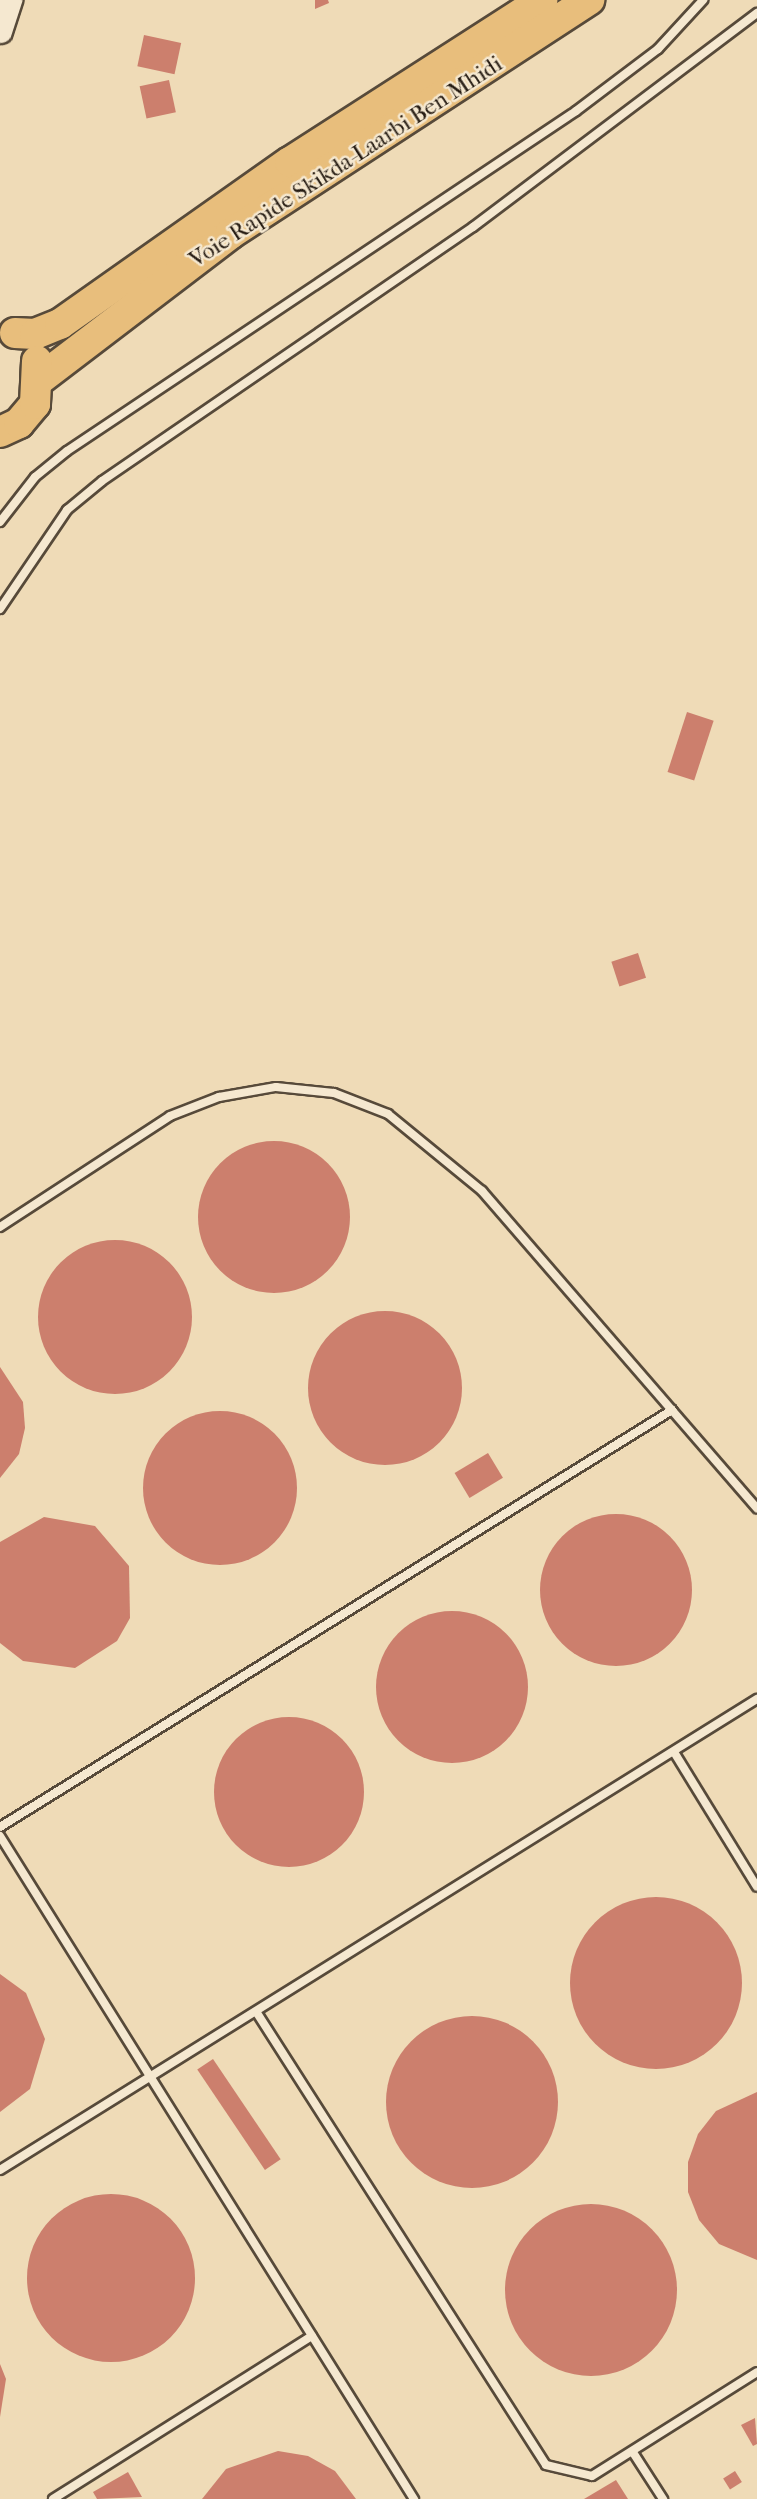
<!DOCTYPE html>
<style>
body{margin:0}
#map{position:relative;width:757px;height:2499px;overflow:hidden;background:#efdbb7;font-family:"IM FELL French Canon",serif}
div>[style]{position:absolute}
.building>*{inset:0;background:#cc7f6d;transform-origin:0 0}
.round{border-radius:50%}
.roads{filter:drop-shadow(2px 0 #574a3a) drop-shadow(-2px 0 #574a3a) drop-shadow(0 2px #574a3a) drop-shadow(0 -2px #574a3a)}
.lane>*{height:8px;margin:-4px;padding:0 4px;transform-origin:4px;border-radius:4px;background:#f5e8d0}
.secondary>*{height:23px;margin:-11.5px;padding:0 11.5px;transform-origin:11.5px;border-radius:11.5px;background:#f5e8d0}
.highway>*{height:30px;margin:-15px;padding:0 15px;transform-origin:15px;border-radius:15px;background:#e8be7c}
span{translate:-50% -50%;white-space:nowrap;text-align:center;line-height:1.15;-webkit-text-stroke:5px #f5e8d0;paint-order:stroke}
.street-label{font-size:23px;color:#241a11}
</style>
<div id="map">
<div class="building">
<div style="clip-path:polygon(315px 0,328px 0,329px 3px,315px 9px)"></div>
<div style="left:144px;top:35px;width:38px;height:32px;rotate:12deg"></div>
<div style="left:169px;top:80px;width:33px;height:30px;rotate:78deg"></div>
<div style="left:687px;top:712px;width:28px;height:63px;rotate:18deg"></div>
<div style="left:638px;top:953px;width:26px;height:28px;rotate:72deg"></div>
<div class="round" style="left:198px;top:1141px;width:152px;height:152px"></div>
<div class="round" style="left:38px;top:1240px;width:154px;height:154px"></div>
<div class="round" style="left:308px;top:1311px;width:154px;height:154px"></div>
<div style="clip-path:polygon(0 1367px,23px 1402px,25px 1428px,19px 1454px,0 1478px)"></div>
<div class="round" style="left:143px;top:1411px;width:154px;height:154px"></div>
<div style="left:488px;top:1453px;width:29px;height:39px;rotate:59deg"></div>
<div class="round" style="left:540px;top:1514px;width:152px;height:152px"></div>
<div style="clip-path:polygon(44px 1517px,95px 1526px,129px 1566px,130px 1618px,117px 1641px,75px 1668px,23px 1661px,0 1643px,0 1542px)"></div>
<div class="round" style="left:376px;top:1611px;width:152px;height:152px"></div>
<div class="round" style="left:214px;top:1717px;width:150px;height:150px"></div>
<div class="round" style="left:570px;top:1897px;width:172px;height:172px"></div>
<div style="clip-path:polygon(0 1974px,26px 1993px,45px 2039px,30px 2089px,0 2112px)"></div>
<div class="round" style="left:386px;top:2016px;width:172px;height:172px"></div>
<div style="left:213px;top:2059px;width:121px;height:19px;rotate:56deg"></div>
<div style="clip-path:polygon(757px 2092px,757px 2260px,719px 2244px,699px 2220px,688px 2192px,688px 2162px,698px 2134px,716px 2111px)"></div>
<div class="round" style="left:27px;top:2194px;width:168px;height:168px"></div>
<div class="round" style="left:505px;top:2204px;width:172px;height:172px"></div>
<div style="clip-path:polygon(0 2364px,6px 2379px,0 2417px)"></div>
<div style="clip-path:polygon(755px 2418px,757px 2444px,753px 2446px,741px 2425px)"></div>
<div style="clip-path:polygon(278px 2451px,308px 2456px,335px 2471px,356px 2499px,202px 2499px,226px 2469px)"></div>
<div style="left:735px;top:2471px;width:13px;height:14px;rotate:58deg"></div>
<div style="clip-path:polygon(128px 2472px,142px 2497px,97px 2499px,93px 2492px)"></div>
<div style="clip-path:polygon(616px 2480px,628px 2499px,584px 2499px)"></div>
</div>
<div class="roads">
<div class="lane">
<div style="left:0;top:522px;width:57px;rotate:-52.1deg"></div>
<div style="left:35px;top:477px;width:41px;rotate:-39.1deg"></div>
<div style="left:67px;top:451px;width:612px;rotate:-33.74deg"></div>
<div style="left:576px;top:111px;width:103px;rotate:-37.1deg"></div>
<div style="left:658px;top:49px;width:67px;rotate:-47.4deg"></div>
<div style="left:0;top:609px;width:120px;rotate:-55.9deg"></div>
<div style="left:67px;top:510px;width:45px;rotate:-39.6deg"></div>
<div style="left:102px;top:481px;width:450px;rotate:-34.4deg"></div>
<div style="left:473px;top:227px;width:356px;rotate:-37deg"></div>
<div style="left:0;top:1227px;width:203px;rotate:-33.1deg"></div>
<div style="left:170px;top:1116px;width:53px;rotate:-21.2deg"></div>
<div style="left:219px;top:1097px;width:58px;rotate:-10deg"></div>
<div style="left:276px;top:1087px;width:58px;rotate:5.9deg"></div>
<div style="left:334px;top:1093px;width:58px;rotate:21.3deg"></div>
<div style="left:388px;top:1114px;width:122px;rotate:39.3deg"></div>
<div style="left:482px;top:1191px;width:420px;rotate:49.1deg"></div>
<div style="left:674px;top:1752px;width:158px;rotate:58.4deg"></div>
<div style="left:0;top:1827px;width:791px;rotate:-31.82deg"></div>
<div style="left:0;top:1836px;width:782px;rotate:58.02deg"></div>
<div style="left:257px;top:2013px;width:536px;rotate:57.41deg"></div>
<div style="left:546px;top:2465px;width:47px;rotate:13.4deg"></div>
<div style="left:592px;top:2476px;width:195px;rotate:-32.2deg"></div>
<div style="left:0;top:2170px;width:892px;rotate:-31.89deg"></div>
<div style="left:634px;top:2454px;width:54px;rotate:57.2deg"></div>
<div style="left:53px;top:2499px;width:306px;rotate:-32.2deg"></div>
</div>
<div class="secondary">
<div style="left:0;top:31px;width:33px;rotate:-72deg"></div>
</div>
<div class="highway">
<div style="left:15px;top:333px;width:20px;rotate:3deg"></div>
<div style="left:35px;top:334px;width:27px;rotate:-22deg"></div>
<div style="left:60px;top:324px;width:281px;rotate:-35.2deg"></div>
<div style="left:290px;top:162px;width:300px;rotate:-32.7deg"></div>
<div style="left:40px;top:379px;width:239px;rotate:-37.3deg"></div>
<div style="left:230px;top:234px;width:429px;rotate:-33.1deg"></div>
<div style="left:0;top:432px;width:21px;rotate:-25deg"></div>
<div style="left:19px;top:423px;width:25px;rotate:-50deg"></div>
<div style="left:35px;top:404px;width:43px;rotate:-87.3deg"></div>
</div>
</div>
<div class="street-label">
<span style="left:346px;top:162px;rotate:-33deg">Voie Rapide Skikda-Laarbi Ben Mhidi</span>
</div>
</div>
